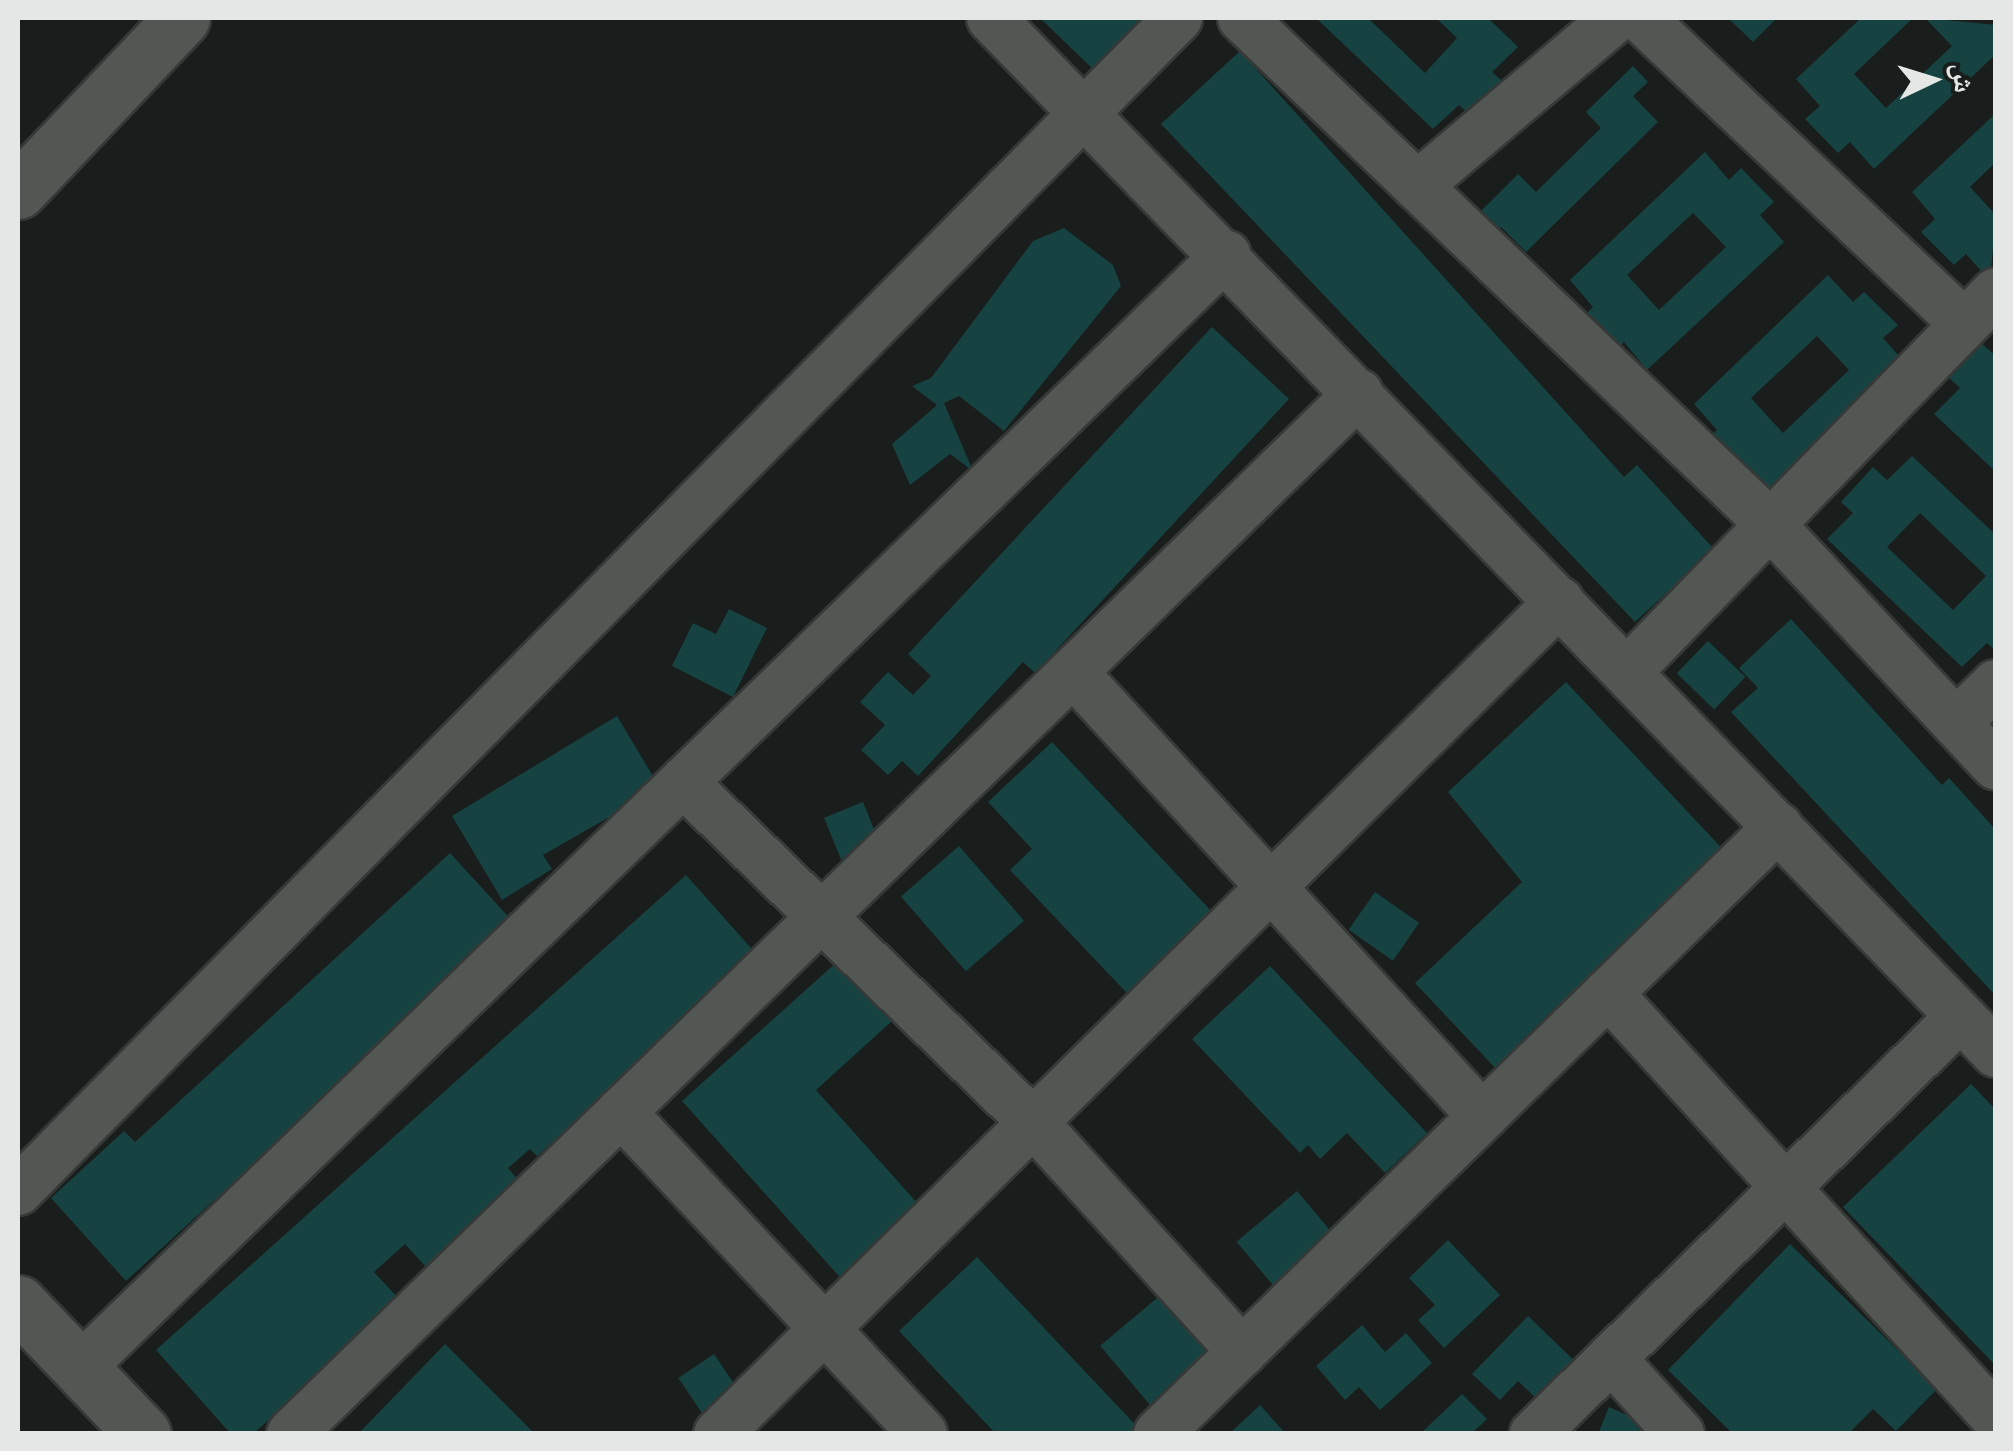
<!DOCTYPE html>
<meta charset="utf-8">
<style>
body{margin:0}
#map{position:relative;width:2013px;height:1451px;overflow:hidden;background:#191d1b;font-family:"Roboto Serif","Noto Naskh Arabic",serif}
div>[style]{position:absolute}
.building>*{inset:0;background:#164341;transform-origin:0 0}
.roads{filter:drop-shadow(2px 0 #363937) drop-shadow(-2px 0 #363937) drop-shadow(0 2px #363937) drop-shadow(0 -2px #363937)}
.minor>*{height:48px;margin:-24px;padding:0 24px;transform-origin:24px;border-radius:24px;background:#525754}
.tertiary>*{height:55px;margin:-27.5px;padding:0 27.5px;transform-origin:27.5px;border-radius:27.5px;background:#525754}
span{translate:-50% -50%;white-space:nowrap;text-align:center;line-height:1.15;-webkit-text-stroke:8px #191d1b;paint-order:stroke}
.frame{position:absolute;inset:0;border:20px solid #e4e7e5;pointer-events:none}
.north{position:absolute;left:1883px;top:30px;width:100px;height:100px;-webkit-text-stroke:8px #191d1b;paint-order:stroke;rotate:86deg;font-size:28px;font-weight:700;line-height:40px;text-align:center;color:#e4e7e5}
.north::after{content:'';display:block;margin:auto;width:35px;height:45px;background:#e4e7e5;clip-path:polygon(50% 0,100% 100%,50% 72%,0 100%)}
</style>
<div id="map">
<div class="building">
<div style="clip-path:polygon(1040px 18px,1148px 18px,1096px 72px)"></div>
<div style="clip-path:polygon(1316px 18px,1368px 18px,1425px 73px,1457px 38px,1436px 18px,1488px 18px,1518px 47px,1492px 72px,1504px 83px,1473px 118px,1459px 105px,1433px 129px)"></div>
<div style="clip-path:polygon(1728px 18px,1777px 18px,1753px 42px)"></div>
<div style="clip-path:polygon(1861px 18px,1913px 18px,1854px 74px,1886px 108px,1952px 46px,1925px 18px,1996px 25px,1996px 54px,1874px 169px,1850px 142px,1838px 153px,1805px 119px,1820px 106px,1796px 79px)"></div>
<div style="clip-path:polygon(1240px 51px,1624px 477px,1637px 465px,1714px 549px,1635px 622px,1161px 124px)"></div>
<div style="clip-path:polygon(1633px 66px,1648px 82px,1633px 96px,1658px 122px,1526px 252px,1501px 227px,1490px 237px,1473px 219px,1518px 174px,1536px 192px,1601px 128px,1586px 112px)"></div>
<div style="clip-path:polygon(1996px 113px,1996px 162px,1970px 187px,1996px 215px,1990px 281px,1966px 254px,1954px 265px,1921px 232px,1935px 219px,1912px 192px)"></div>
<div style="clip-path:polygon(evenodd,1705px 152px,1729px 180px,1741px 168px,1774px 202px,1760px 215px,1784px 242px,1647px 370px,1624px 342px,1613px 354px,1580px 320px,1593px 307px,1570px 280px,1705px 152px,1693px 213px,1726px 247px,1659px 310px,1627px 275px,1693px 213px)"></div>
<div style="clip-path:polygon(1064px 228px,1113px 265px,1121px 286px,1004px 431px,959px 396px,944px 403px,973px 471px,950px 454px,910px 485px,892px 444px,937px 405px,912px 386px,931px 378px,1033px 241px)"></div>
<div style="clip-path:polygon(evenodd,1828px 275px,1853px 302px,1864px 292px,1898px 325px,1883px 338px,1907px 365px,1771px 493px,1748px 466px,1736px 477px,1703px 443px,1717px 430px,1694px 404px,1828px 275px,1817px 336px,1849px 370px,1783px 433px,1751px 398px,1817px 336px)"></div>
<div style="clip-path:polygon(1212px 327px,1289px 399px,1035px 673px,1023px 662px,918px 776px,902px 761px,888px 775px,861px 750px,885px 725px,860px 702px,888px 672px,913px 695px,931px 676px,908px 654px)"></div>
<div style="clip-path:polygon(1980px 342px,1996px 356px,1996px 472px,1934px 414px,1960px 388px,1948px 377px)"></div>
<div style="clip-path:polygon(evenodd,1912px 456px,1996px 535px,1996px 651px,1987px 643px,1962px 667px,1827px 539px,1853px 513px,1841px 502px,1873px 467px,1887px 480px,1912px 456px,1920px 513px,1986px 576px,1953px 610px,1887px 547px,1920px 513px)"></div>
<div style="clip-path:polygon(729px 609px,767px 628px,733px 697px,672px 666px,693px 623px,716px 634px)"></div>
<div style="clip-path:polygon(1791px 619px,1942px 785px,1949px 778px,1996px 830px,1996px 996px,1731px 712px,1758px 688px,1739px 668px)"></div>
<div style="left:1708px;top:641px;width:52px;height:45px;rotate:44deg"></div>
<div style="clip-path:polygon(1566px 682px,1730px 857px,1499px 1072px,1415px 983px,1522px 882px,1448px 792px)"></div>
<div style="clip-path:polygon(617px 716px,660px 788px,543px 855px,552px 869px,502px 900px,452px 816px)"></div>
<div style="clip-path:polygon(1052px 742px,1215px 915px,1141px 1008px,1010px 870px,1032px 849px,988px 802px)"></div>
<div style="left:863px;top:802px;width:50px;height:42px;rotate:68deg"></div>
<div style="left:959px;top:846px;width:99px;height:77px;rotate:49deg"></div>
<div style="clip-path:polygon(450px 853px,515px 924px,126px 1281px,51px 1198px,124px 1131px,135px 1142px)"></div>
<div style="clip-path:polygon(686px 875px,759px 957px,537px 1156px,530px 1149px,508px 1168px,520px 1182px,426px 1267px,405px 1244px,374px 1272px,401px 1301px,253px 1434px,231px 1434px,156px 1350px)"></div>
<div style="left:1375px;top:892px;width:54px;height:46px;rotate:35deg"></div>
<div style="clip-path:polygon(838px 961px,892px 1021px,816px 1090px,919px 1205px,846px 1284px,682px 1101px)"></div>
<div style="clip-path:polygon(1270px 966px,1427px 1133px,1385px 1173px,1347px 1133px,1320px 1159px,1308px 1145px,1300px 1153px,1192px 1039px)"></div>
<div style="clip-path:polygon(1971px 1084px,1996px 1110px,1996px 1366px,1843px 1207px)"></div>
<div style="left:1297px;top:1191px;width:70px;height:79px;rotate:50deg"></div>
<div style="clip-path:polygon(1448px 1240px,1500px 1295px,1444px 1348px,1418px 1320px,1435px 1305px,1409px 1278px)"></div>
<div style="clip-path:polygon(1790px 1244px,1937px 1389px,1896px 1431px,1873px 1409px,1848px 1434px,1733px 1434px,1668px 1370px)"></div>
<div style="clip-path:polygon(977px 1257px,1144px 1434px,996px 1434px,899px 1331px)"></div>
<div style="left:1163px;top:1293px;width:86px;height:82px;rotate:50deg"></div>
<div style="clip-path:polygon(1528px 1316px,1582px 1368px,1545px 1407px,1518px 1381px,1500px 1400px,1472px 1374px)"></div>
<div style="clip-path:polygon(1362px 1325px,1385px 1352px,1406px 1333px,1432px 1363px,1380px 1410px,1359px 1387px,1345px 1400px,1316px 1366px)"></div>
<div style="clip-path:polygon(445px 1344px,535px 1434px,358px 1434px)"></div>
<div style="left:714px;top:1354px;width:46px;height:43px;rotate:56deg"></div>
<div style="clip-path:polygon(1462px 1394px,1487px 1419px,1471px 1434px,1420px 1434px)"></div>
<div style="clip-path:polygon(1260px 1405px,1286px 1434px,1229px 1434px)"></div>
<div style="clip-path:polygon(1609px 1407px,1645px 1423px,1653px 1434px,1598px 1434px)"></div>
</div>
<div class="roads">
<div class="minor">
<div style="left:991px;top:18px;width:1443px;rotate:45.84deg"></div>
<div style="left:1242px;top:18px;width:727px;rotate:43.77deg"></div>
<div style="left:1767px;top:521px;width:335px;rotate:46.9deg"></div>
<div style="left:1641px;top:18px;width:444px;rotate:43.4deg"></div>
<div style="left:1417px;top:186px;width:260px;rotate:-40.2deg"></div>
<div style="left:1628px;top:671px;width:528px;rotate:-45.84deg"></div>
<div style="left:1073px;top:672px;width:604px;rotate:47.35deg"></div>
<div style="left:1956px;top:723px;width:56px;rotate:-44.3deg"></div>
<div style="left:683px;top:782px;width:488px;rotate:44.2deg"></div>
<div style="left:1033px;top:1122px;width:311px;rotate:47.7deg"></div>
<div style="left:1608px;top:993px;width:575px;rotate:47.61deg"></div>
<div style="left:621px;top:1112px;width:441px;rotate:46.8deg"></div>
<div style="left:18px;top:1191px;width:1650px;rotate:-45.32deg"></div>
<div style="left:1611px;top:1358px;width:103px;rotate:47.8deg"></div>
<div style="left:80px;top:1368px;width:1598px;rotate:-44.16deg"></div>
<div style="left:291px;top:1434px;width:1491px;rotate:-44.27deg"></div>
<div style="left:718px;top:1434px;width:1184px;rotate:-44.69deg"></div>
<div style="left:1158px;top:1434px;width:868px;rotate:-44.39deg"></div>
<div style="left:1534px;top:1434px;width:596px;rotate:-44.39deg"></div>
</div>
<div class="tertiary">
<div style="left:18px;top:191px;width:238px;rotate:-46.5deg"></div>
<div style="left:18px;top:1303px;width:181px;rotate:46.3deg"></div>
</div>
</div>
<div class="frame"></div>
<div class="north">ش</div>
</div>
